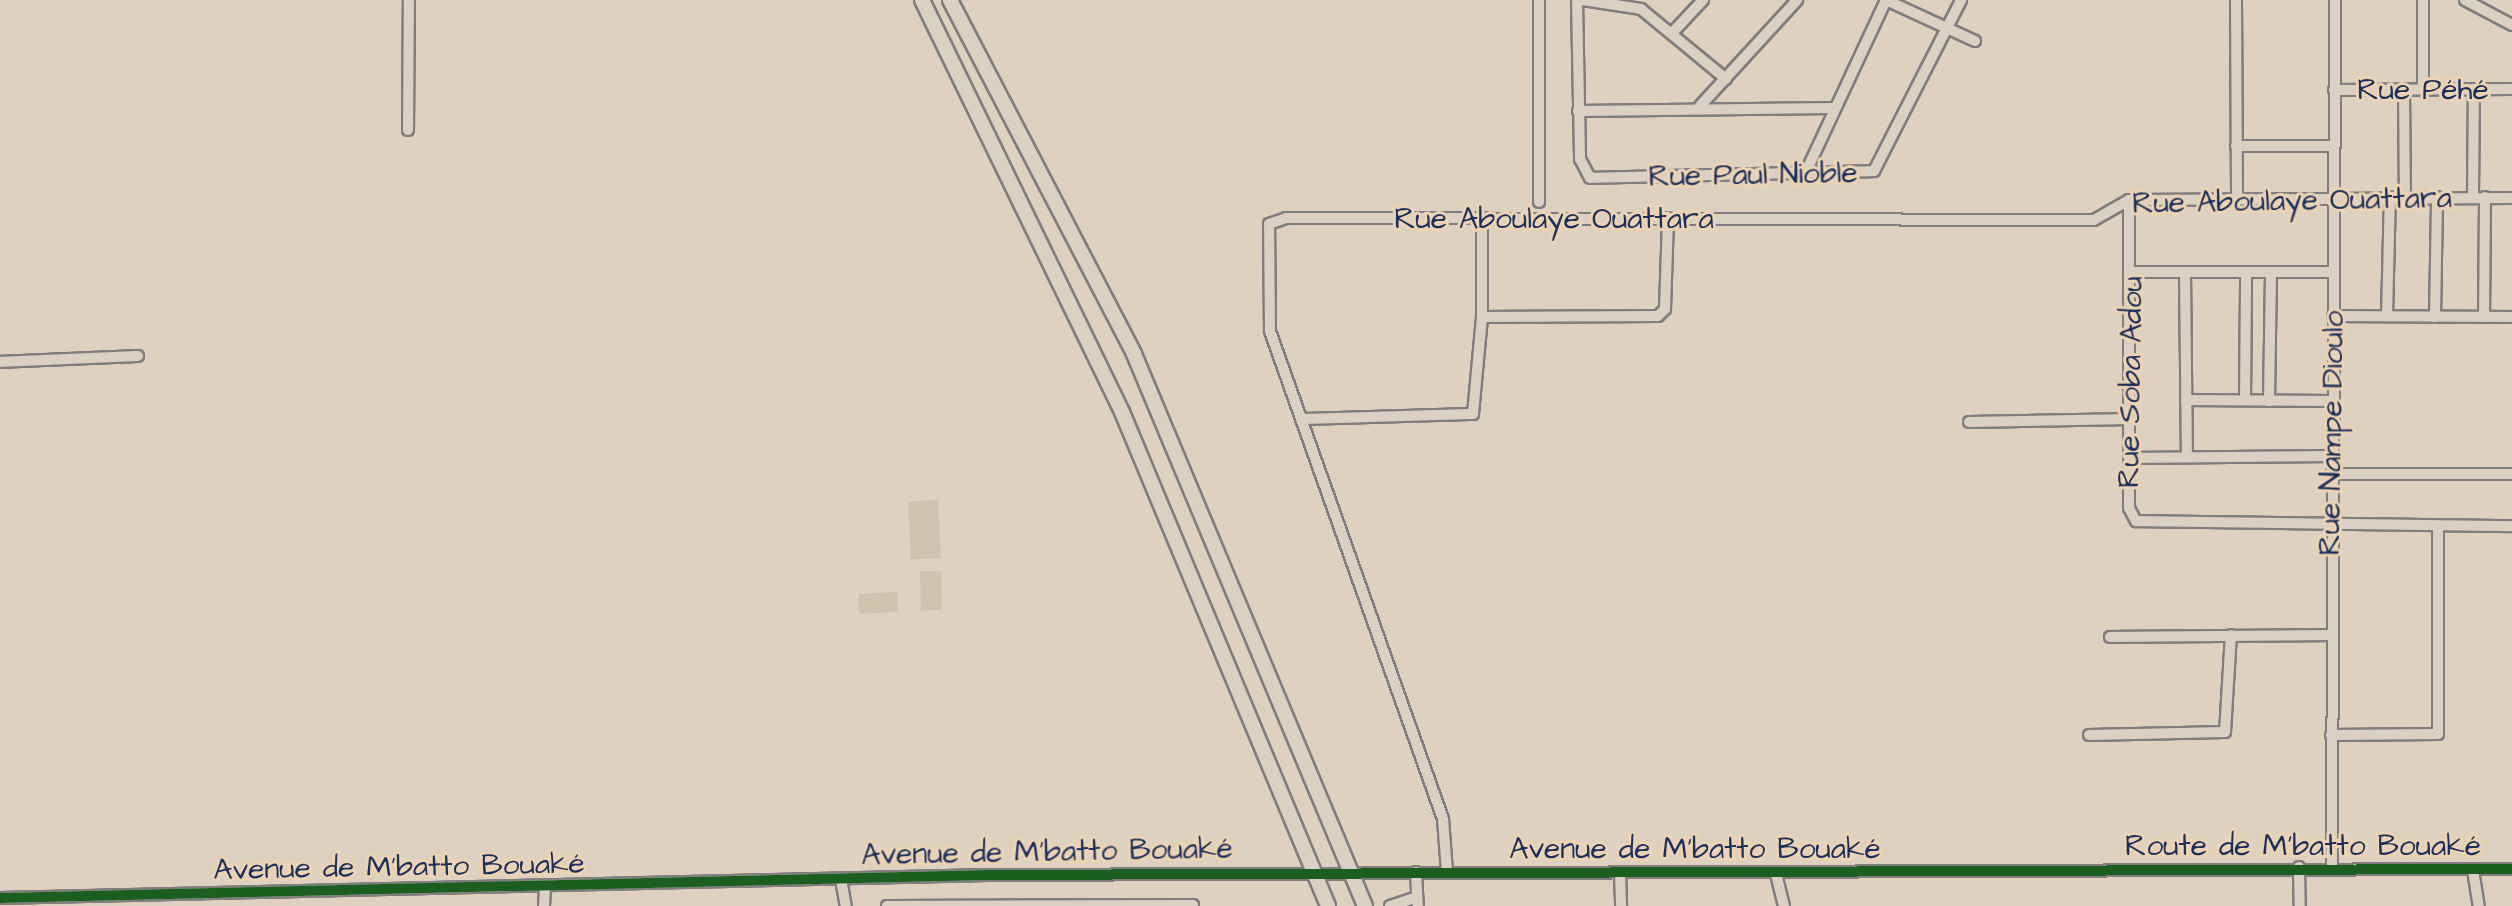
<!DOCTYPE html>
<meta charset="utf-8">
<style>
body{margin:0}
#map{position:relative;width:2512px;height:906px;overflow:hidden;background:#ded1c0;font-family:"Architects Daughter",sans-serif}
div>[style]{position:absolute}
.green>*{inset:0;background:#d1c2b0;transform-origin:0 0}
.roads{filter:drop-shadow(2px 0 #7f7d7e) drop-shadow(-2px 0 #7f7d7e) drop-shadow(0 2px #7f7d7e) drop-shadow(0 -2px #7f7d7e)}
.minor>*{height:10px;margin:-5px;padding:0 5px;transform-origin:5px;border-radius:5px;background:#dad0c4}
.highway>*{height:14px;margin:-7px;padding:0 7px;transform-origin:7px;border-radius:7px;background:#dad0c4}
.cycleway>*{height:10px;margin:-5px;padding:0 5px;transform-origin:5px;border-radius:5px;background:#1b5e20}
span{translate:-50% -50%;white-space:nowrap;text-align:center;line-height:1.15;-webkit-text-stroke:6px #ebd3b3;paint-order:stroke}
.street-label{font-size:30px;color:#1b2f5e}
</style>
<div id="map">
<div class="green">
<div style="left:938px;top:500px;width:58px;height:30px;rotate:87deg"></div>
<div style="left:941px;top:571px;width:39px;height:21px;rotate:89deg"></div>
<div style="left:897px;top:592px;width:20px;height:39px;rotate:87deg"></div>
</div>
<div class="roads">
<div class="minor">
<div style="left:1539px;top:0;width:202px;rotate:90deg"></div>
<div style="left:1577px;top:0;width:159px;rotate:88.9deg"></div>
<div style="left:1580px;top:159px;width:21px;rotate:62deg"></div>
<div style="left:1590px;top:178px;width:284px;rotate:-1.4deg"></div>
<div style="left:1874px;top:171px;width:192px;rotate:-63deg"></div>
<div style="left:1583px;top:0;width:59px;rotate:8.8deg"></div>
<div style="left:1641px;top:9px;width:110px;rotate:39.5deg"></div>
<div style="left:1886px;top:0;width:98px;rotate:24.7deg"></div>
<div style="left:2236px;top:0;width:197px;rotate:89.7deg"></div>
<div style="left:2423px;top:0;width:89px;rotate:90deg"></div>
<div style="left:2465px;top:0;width:53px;rotate:28deg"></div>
<div style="left:1673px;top:32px;width:44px;rotate:-46.8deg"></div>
<div style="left:2334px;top:90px;width:178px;rotate:-0.3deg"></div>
<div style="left:2404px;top:90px;width:107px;rotate:89.5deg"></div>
<div style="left:1700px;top:106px;width:144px;rotate:-47.5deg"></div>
<div style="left:1578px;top:111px;width:255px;rotate:-0.7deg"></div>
<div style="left:408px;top:130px;width:130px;rotate:-89.6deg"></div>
<div style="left:2236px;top:146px;width:97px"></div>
<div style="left:1804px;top:176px;width:194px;rotate:-65deg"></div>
<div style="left:2473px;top:197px;width:108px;rotate:-89.5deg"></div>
<div style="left:2129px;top:200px;width:308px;rotate:90deg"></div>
<div style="left:2129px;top:508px;width:15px;rotate:62deg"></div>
<div style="left:2136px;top:521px;width:376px;rotate:0.8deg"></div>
<div style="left:1482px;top:218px;width:99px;rotate:90deg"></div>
<div style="left:2133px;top:272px;width:201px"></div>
<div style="left:2185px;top:272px;width:185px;rotate:89.4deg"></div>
<div style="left:2333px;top:316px;width:179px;rotate:0.3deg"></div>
<div style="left:2387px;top:316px;width:119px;rotate:-88.6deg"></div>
<div style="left:2435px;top:317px;width:120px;rotate:-89deg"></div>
<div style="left:2484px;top:317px;width:120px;rotate:-89.5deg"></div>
<div style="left:0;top:362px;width:138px;rotate:-2.5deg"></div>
<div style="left:2186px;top:400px;width:146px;rotate:0.4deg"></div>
<div style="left:2245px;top:400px;width:127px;rotate:-89.5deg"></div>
<div style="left:2269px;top:401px;width:129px;rotate:-89.1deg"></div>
<div style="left:1301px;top:419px;width:172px;rotate:-1.7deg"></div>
<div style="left:1473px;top:414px;width:97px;rotate:-84.7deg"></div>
<div style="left:1482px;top:317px;width:176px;rotate:-0.3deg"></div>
<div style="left:1658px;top:316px;width:10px;rotate:-45deg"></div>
<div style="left:1665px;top:309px;width:91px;rotate:-88.1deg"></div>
<div style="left:1969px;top:422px;width:161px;rotate:-1.1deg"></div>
<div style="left:2129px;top:458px;width:202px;rotate:-0.6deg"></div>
<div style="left:2331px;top:474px;width:181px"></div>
<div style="left:2110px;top:637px;width:221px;rotate:-0.5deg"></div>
<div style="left:2089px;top:735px;width:136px;rotate:-1.3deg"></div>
<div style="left:2225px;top:732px;width:97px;rotate:-86.5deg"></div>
<div style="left:2331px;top:735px;width:107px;rotate:-0.5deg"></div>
<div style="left:2438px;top:734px;width:206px;rotate:-90deg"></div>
<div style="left:2299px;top:867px;width:39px;rotate:89deg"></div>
<div style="left:2332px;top:867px;width:867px;rotate:-89.8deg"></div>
<div style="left:2473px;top:870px;width:36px;rotate:81deg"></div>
<div style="left:1416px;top:872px;width:34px;rotate:87deg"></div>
<div style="left:1447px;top:872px;width:53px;rotate:-94.3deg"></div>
<div style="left:1443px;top:819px;width:518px;rotate:-109.52deg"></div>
<div style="left:1270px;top:331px;width:107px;rotate:-90.5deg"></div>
<div style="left:1269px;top:224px;width:18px;rotate:-19deg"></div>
<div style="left:1286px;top:218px;width:808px;rotate:0.14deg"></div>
<div style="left:2094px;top:220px;width:40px;rotate:-29.7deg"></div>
<div style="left:2129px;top:200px;width:383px;rotate:-0.3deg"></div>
<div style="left:1620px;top:873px;width:33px;rotate:88deg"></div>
<div style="left:1776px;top:874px;width:33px;rotate:76deg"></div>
<div style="left:841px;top:879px;width:27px;rotate:80deg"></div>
<div style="left:0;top:898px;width:988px;rotate:-1.33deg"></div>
<div style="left:988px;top:875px;width:1524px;rotate:-0.23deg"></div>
<div style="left:544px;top:906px;width:17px;rotate:-87deg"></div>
<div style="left:887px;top:906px;width:306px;rotate:-0.2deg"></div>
<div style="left:1390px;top:906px;width:28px;rotate:-18deg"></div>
</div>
<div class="highway">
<div style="left:922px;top:0;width:458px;rotate:64.1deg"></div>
<div style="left:1122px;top:412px;width:535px;rotate:67.36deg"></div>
<div style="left:950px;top:0;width:399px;rotate:62.5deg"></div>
<div style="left:1134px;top:354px;width:598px;rotate:67.29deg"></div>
</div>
</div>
<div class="cycleway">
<div style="left:0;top:898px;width:988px;rotate:-1.33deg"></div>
<div style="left:988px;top:875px;width:1524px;rotate:-0.23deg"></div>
</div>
<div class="street-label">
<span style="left:2423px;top:90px">Rue Péhé</span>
<span style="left:1753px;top:175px;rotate:-1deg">Rue Paul Nioble</span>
<span style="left:2292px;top:201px;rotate:-1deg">Rue Aboulaye Ouattara</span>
<span style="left:1554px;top:219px">Rue Aboulaye Ouattara</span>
<span style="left:2131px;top:382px;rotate:-89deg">Rue Soba Adou</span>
<span style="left:2332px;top:433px;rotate:-89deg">Rue Nampe Dioulo</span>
<span style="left:2303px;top:846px">Route de M'batto Bouaké</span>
<span style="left:1695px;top:849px">Avenue de M'batto Bouaké</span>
<span style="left:1047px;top:852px;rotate:-1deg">Avenue de M'batto Bouaké</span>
<span style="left:399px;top:867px;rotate:-1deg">Avenue de M'batto Bouaké</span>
</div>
</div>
